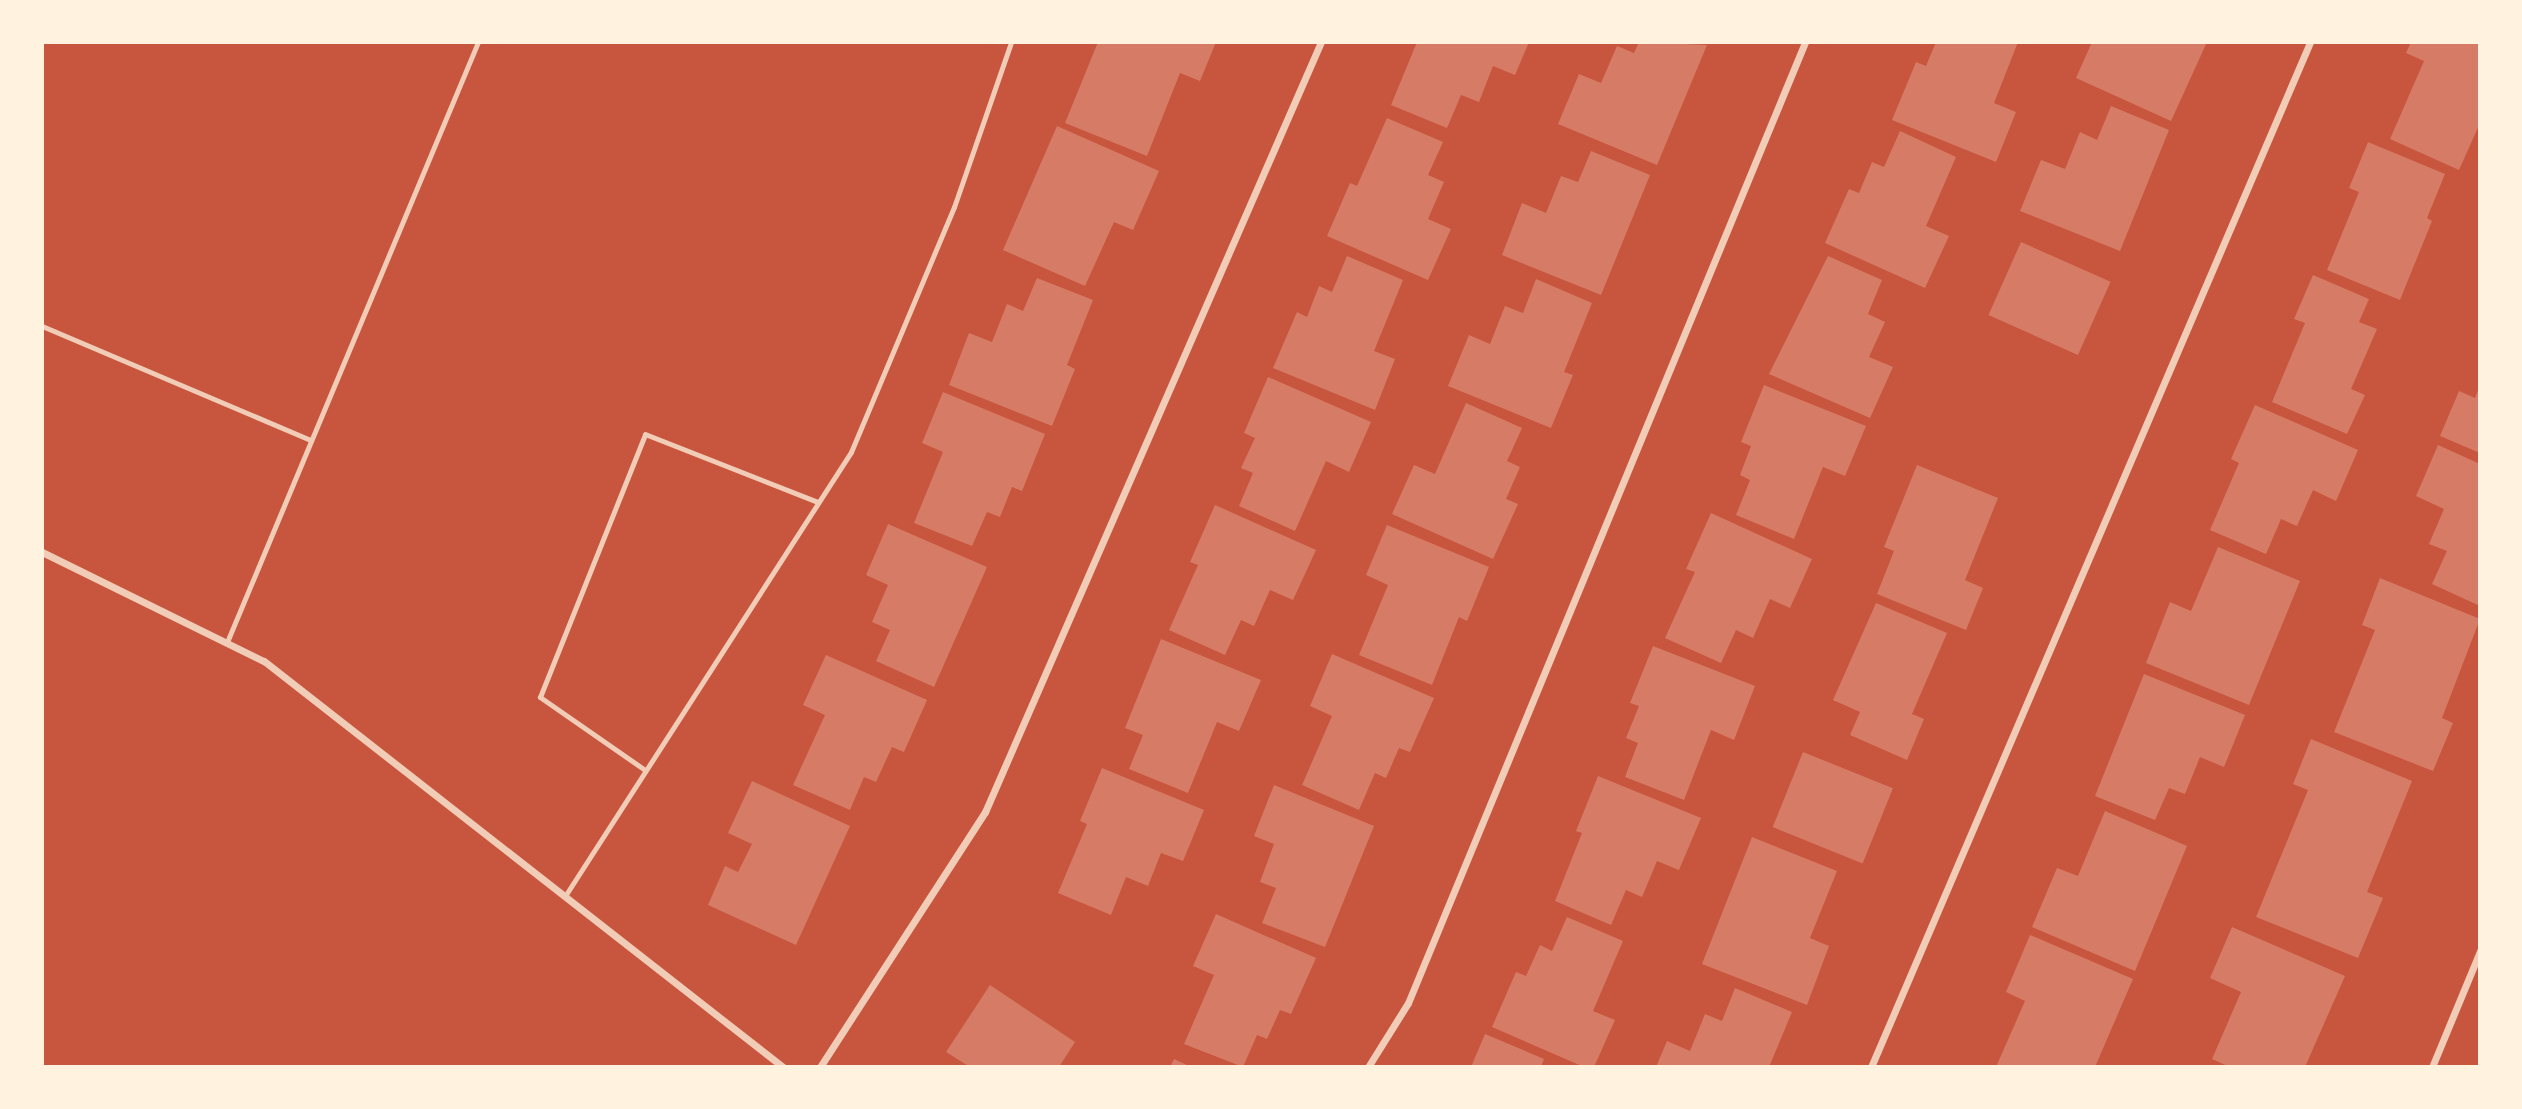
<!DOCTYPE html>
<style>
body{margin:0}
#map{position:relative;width:2522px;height:1109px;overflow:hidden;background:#c8553d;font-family:Arial,sans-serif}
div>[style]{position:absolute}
.building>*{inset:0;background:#d67c66;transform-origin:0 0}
.service>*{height:5px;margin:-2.5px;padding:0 2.5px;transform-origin:2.5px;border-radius:2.5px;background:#f1ccb7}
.minor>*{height:7px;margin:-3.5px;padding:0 3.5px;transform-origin:3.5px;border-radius:3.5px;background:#f1ccb7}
span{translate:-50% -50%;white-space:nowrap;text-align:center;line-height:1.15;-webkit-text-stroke:5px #fff3e0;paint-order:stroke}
.frame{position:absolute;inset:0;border:44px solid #fff3e0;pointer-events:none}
</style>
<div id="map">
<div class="building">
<div style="clip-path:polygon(1098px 42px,1216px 42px,1200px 81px,1180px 73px,1147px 156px,1065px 123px)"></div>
<div style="clip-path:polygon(1417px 42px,1529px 42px,1515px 75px,1493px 66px,1479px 102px,1461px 95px,1447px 128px,1391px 105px)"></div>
<div style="clip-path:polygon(1639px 42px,1707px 45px,1657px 165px,1558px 124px,1579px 74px,1601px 83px,1617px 46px,1634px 53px)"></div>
<div style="clip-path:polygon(1936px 42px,2018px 42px,1994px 103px,2016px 112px,1996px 162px,1892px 120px,1916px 62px,1926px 66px)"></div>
<div style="clip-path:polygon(2092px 42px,2207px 42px,2171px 121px,2076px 78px)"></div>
<div style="clip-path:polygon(2411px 42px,2480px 42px,2480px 123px,2459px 170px,2390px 139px,2424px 61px,2406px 53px)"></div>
<div style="clip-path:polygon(2111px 106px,2169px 130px,2120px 251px,2020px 211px,2041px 160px,2065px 169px,2080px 132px,2097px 140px)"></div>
<div style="clip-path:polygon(1387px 118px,1443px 142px,1428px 175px,1444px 182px,1428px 219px,1451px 229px,1428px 280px,1327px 236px,1350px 183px,1357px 186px)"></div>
<div style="clip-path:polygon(1057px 126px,1159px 171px,1133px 230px,1114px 222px,1085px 286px,1003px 250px)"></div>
<div style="clip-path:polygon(1900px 131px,1956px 157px,1926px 226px,1949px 236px,1925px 288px,1825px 243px,1849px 189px,1859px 193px,1872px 162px,1884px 167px)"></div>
<div style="clip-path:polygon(2368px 142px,2445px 174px,2427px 218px,2432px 221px,2400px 300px,2327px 270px,2359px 192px,2349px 188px)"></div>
<div style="clip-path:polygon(1591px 151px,1650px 175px,1601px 295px,1502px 255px,1522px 203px,1546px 213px,1561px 176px,1578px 182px)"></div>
<div style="left:2021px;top:242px;width:98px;height:80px;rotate:24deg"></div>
<div style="clip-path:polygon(1347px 256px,1403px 280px,1374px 351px,1395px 359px,1375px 410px,1273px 368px,1297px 312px,1307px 317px,1319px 286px,1332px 292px)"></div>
<div style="clip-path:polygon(1828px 256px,1882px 280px,1868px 314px,1885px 322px,1869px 357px,1893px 367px,1870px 418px,1769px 374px)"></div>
<div style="clip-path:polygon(2313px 275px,2369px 299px,2359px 322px,2377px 329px,2351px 389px,2365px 395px,2347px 434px,2272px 402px,2305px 323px,2294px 319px)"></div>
<div style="clip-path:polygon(1037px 278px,1093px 300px,1067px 365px,1075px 369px,1052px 426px,949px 385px,969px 333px,992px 342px,1007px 304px,1023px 311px)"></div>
<div style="clip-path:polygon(1536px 279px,1592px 303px,1564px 372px,1573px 375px,1551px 428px,1448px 386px,1469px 335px,1490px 344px,1505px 306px,1523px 313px)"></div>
<div style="clip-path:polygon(1268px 377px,1371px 422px,1349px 472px,1326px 461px,1295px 531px,1239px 506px,1253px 473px,1241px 468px,1255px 438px,1244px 433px)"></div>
<div style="clip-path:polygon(1764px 385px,1866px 426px,1845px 476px,1823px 467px,1794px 539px,1736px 515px,1750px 480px,1740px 475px,1751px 446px,1741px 442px)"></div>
<div style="clip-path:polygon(2480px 385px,2480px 453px,2440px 436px,2459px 391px,2475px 398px)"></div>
<div style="clip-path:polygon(943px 392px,1045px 434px,1022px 491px,1012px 487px,1000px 517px,987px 512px,972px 546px,914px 523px,943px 452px,922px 443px)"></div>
<div style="clip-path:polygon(1466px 403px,1522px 428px,1507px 461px,1520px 467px,1506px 499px,1518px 504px,1493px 559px,1392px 514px,1414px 465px,1435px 474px)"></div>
<div style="clip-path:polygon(2255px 405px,2358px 450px,2336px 501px,2313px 490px,2297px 526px,2281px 519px,2266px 554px,2210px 530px,2239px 463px,2231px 459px)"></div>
<div style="clip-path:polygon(2438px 445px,2480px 464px,2480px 606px,2432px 584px,2447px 551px,2429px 544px,2444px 509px,2416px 496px)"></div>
<div style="clip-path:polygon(1917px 465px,1998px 498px,1965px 580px,1983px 588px,1966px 630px,1877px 594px,1894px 551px,1884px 547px)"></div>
<div style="clip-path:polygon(1215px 505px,1316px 550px,1293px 600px,1270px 590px,1254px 626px,1241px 620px,1225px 655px,1169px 630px,1198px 565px,1190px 562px)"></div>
<div style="clip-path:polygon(1711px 513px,1812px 559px,1790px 608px,1770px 599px,1753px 638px,1736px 630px,1721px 663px,1665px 638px,1695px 572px,1686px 569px)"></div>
<div style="clip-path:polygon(888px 524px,987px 567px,934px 687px,876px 661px,890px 630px,872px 622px,888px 585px,866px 575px)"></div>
<div style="clip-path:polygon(1387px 525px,1489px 567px,1467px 621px,1459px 617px,1432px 685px,1359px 655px,1388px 585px,1366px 575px)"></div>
<div style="clip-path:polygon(2218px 547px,2300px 581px,2249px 705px,2146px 663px,2170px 602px,2191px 611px)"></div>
<div style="clip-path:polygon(2380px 578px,2480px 619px,2442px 718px,2453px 723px,2433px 771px,2334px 732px,2375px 630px,2362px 625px)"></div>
<div style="clip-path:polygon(1876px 603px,1947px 633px,1912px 714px,1924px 719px,1907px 760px,1850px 735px,1860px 712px,1833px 700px)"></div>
<div style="clip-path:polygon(1161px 639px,1261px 680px,1239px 731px,1217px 722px,1188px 793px,1129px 769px,1143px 735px,1125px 728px)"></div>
<div style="clip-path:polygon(1653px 646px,1755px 686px,1734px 740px,1711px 730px,1684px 800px,1625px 777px,1638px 743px,1626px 738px,1639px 706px,1630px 703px)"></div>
<div style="clip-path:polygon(1332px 654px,1434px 698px,1410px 752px,1399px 748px,1386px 778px,1375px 773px,1359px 810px,1302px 785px,1332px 716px,1310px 706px)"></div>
<div style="clip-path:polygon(826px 655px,927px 700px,904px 752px,892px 747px,876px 782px,864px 777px,850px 810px,793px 785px,825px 715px,803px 705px)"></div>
<div style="clip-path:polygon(2144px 674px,2245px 715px,2224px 767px,2200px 757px,2185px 794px,2169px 788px,2155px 820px,2095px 796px)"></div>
<div style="clip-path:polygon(2311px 739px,2412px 781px,2367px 892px,2383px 898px,2358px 958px,2256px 917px,2308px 790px,2293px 784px)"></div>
<div style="left:1803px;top:752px;width:97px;height:81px;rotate:22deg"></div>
<div style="clip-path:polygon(1102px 768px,1204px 810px,1183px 861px,1161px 853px,1148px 886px,1126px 877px,1111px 915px,1058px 893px,1087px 824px,1080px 821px)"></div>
<div style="clip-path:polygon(1598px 776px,1701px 818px,1679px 870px,1657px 861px,1642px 897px,1626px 890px,1611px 925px,1555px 901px,1582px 833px,1576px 831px)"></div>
<div style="clip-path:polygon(752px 781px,850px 826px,796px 945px,708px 905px,725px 866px,738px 872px,752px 844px,728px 833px)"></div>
<div style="clip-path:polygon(1274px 785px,1374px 826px,1325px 947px,1262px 923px,1276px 888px,1260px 882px,1274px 844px,1254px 836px)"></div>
<div style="clip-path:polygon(2105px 811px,2187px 846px,2135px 971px,2032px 927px,2057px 868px,2078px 876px)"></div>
<div style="clip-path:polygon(1752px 837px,1837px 871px,1810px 938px,1829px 946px,1807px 1005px,1702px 964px)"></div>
<div style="clip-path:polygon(1216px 914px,1316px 958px,1291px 1014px,1280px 1010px,1267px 1039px,1257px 1035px,1243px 1067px,1184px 1044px,1214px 975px,1193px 966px)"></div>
<div style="clip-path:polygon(1567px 917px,1623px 941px,1593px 1011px,1615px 1020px,1594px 1067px,1584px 1067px,1492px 1027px,1516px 972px,1526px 976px,1540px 945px,1552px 951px)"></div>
<div style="clip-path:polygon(2232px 927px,2345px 976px,2305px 1067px,2230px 1067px,2212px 1059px,2241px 992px,2210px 978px)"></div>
<div style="clip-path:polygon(2030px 935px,2133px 979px,2095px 1067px,1996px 1067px,2025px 1001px,2006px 992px)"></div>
<div style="clip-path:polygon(990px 985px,1075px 1042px,1059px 1067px,970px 1067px,946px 1052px)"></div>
<div style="clip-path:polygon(1735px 988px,1792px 1012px,1769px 1067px,1656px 1067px,1667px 1041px,1690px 1051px,1705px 1014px,1722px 1021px)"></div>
<div style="clip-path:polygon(1485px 1034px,1544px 1059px,1541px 1067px,1471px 1067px)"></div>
<div style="clip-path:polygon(1174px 1059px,1191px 1067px,1170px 1067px)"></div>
</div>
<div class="service">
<div style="left:42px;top:326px;width:291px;rotate:23deg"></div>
<div style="left:227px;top:642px;width:650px;rotate:-67.3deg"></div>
<div style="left:645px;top:770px;width:128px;rotate:-145.2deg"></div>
<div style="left:540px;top:697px;width:283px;rotate:-68.2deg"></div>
<div style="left:645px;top:434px;width:186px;rotate:21.5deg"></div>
<div style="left:565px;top:896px;width:528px;rotate:-57.21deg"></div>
<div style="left:851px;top:452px;width:266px;rotate:-67.2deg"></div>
<div style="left:954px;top:207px;width:175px;rotate:-70.9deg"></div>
</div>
<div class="minor">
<div style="left:42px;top:552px;width:247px;rotate:26.2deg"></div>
<div style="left:264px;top:661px;width:659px;rotate:38.04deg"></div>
<div style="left:820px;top:1067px;width:304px;rotate:-57.1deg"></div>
<div style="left:985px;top:812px;width:840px;rotate:-66.43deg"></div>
<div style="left:1368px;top:1067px;width:75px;rotate:-58deg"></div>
<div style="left:1408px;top:1003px;width:1040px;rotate:-67.55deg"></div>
<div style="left:1871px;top:1067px;width:1115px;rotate:-66.81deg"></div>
<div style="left:2432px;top:1067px;width:126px;rotate:-67.5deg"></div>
</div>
<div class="frame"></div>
</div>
